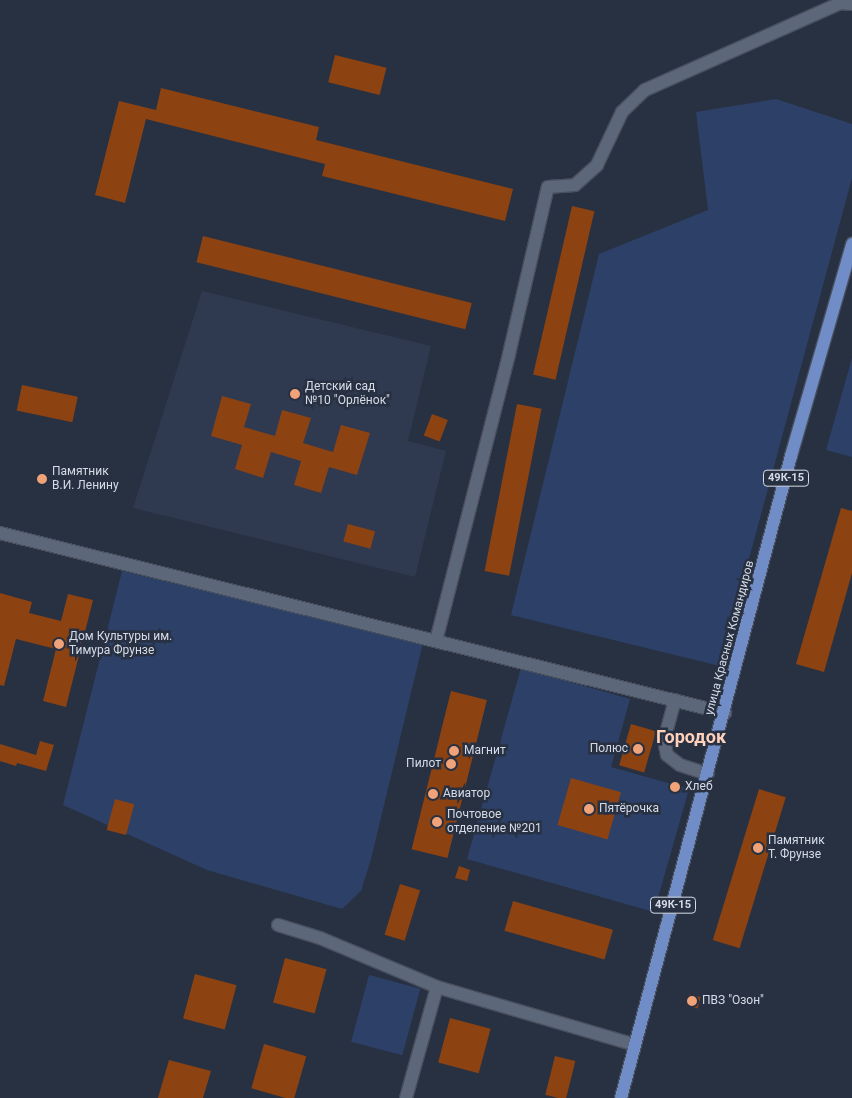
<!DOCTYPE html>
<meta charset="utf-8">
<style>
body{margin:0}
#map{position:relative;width:852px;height:1098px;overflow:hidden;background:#283142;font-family:Roboto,sans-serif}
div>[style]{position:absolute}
.built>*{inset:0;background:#2f3a51}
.green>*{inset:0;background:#2d4068;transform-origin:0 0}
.building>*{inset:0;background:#8c4211;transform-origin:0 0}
.roads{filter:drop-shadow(1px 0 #484f5d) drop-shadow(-1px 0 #484f5d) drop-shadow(0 1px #484f5d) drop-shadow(0 -1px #484f5d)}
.minor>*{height:12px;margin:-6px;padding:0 6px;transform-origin:6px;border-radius:6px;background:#5d677a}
.primary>*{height:12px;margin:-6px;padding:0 6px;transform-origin:6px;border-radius:6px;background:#718dc7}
.dots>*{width:14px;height:14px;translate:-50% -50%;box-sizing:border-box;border:2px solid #283142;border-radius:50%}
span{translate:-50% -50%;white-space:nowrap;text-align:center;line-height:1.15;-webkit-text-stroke:5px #283142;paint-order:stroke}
.shield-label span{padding:1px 4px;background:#283142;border:1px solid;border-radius:4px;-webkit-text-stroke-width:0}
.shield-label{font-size:11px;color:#d6dce7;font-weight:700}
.poi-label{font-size:12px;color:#d6dce7}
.left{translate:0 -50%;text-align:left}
.right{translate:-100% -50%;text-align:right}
.street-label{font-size:12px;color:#d6dce7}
.district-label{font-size:18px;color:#ffd1ba;font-weight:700}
</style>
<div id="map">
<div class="built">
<div style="clip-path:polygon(202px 291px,431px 346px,408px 441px,446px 451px,415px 577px,133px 508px)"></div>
</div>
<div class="green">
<div style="clip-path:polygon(776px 99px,852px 124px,852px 178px,720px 666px,511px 615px,599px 254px,708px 210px,696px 112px)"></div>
<div style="clip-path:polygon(852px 358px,852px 457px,826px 450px)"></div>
<div style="clip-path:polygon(122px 571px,423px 643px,371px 859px,361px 891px,342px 909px,207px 870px,63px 805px)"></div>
<div style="clip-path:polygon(521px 668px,630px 699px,611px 767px,689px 789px,654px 912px,467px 859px)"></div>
<div style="left:369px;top:975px;width:53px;height:69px;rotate:15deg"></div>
</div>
<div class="building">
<div style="left:335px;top:55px;width:53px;height:28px;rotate:14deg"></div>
<div style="clip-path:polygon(161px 88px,319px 127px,316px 140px,513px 189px,505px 221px,322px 176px,325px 164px,146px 119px,125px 203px,95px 195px,119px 101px,156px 110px)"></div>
<div style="left:572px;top:206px;width:23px;height:173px;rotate:13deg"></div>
<div style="left:203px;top:236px;width:277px;height:27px;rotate:14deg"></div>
<div style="left:22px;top:385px;width:57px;height:26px;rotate:12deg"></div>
<div style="clip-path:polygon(222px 396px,251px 404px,244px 427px,275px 436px,282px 410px,311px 418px,303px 443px,333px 452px,341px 425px,370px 433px,357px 475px,329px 467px,321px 493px,294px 485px,301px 461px,271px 452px,263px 478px,235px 469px,242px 445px,211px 436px)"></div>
<div style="left:517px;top:404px;width:25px;height:170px;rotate:11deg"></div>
<div style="left:432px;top:414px;width:17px;height:23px;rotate:21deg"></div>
<div style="clip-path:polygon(841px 508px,852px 511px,852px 573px,824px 672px,796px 664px)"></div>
<div style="left:348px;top:524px;width:28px;height:18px;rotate:15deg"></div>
<div style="clip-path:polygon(0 593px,32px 602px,29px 613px,61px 621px,68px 594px,93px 600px,66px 707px,43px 701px,56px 649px,16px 639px,4px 686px,0 685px)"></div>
<div style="left:451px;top:691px;width:37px;height:163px;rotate:14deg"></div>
<div style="left:631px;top:724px;width:26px;height:43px;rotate:16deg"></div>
<div style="clip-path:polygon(40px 741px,54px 745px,46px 771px,17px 763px,16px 766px,0 761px,0 744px,36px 755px)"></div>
<div style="left:571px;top:778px;width:52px;height:49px;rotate:16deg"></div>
<div style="left:759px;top:789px;width:28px;height:158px;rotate:17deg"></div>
<div style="left:115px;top:799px;width:20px;height:32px;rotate:15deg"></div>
<div style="clip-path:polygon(459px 866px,470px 870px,467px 881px,455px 878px)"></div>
<div style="left:400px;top:884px;width:21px;height:53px;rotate:17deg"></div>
<div style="left:513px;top:901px;width:104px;height:31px;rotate:16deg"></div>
<div style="left:285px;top:958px;width:43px;height:46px;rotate:15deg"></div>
<div style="left:195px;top:974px;width:43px;height:46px;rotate:15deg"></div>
<div style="left:689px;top:994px;width:12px;height:12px;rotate:14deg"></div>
<div style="left:450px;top:1018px;width:42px;height:46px;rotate:15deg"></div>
<div style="left:264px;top:1044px;width:44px;height:46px;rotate:16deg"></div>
<div style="left:555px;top:1056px;width:21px;height:40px;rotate:14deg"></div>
<div style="clip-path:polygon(169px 1060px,211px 1071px,203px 1098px,158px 1098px)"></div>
</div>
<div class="roads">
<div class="minor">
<div style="left:0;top:533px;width:747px;rotate:13.94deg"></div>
<div style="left:436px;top:641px;width:296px;rotate:-75.7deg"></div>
<div style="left:509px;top:354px;width:171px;rotate:-76.9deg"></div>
<div style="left:548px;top:187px;width:27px;rotate:-4deg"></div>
<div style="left:575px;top:185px;width:30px;rotate:-42deg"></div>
<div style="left:597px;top:165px;width:59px;rotate:-64.7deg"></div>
<div style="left:622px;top:112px;width:32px;rotate:-44deg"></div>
<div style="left:645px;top:90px;width:214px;rotate:-24deg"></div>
<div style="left:840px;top:3px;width:12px;rotate:5deg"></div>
<div style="left:675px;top:700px;width:41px;rotate:105.4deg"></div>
<div style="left:664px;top:740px;width:15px;rotate:79deg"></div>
<div style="left:667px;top:755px;width:16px;rotate:38deg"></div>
<div style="left:680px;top:765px;width:29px;rotate:18deg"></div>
<div style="left:278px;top:925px;width:44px;rotate:17.2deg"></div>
<div style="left:320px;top:938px;width:127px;rotate:22.7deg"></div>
<div style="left:437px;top:987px;width:206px;rotate:16.3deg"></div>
<div style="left:406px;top:1098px;width:115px;rotate:-74.4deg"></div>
</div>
<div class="primary">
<div style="left:621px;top:1098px;width:664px;rotate:-75.17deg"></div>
<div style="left:791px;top:456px;width:221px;rotate:-73.9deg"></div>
</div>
</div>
<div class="dots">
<div style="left:295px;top:394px;background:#f0a279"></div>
<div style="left:42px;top:479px;background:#f0a279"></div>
<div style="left:59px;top:644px;background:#f0a279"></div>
<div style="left:638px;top:749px;background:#f0a279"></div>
<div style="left:454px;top:751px;background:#f0a279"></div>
<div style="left:451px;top:764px;background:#f0a279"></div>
<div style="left:675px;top:787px;background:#f0a279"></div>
<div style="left:433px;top:794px;background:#f0a279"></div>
<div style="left:589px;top:809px;background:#f0a279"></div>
<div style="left:437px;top:822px;background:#f0a279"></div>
<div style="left:758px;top:848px;background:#f0a279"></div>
<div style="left:692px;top:1001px;background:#f0a279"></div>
</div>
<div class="shield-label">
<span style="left:786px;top:478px">49К-15</span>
<span style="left:673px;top:905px">49К-15</span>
</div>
<div class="poi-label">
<span class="left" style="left:305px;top:394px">Детский сад<br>№10 "Орлёнок"</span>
<span class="left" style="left:52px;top:479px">Памятник<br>В.И. Ленину</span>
<span class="left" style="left:69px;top:644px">Дом Культуры им.<br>Тимура Фрунзе</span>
<span class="right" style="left:628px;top:749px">Полюс</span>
<span class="left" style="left:464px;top:751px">Магнит</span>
<span class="right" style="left:441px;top:764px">Пилот</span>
<span class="left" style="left:685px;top:787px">Хлеб</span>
<span class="left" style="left:443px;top:794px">Авиатор</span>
<span class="left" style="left:599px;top:809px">Пятёрочка</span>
<span class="left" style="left:447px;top:822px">Почтовое<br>отделение №201</span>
<span class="left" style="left:768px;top:848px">Памятник<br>Т. Фрунзе</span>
<span class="left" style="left:702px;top:1001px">ПВЗ "Озон"</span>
</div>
<div class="street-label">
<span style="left:730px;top:638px;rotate:-75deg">улица Красных Командиров</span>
</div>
<div class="district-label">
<span style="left:691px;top:737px">Городок</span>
</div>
</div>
